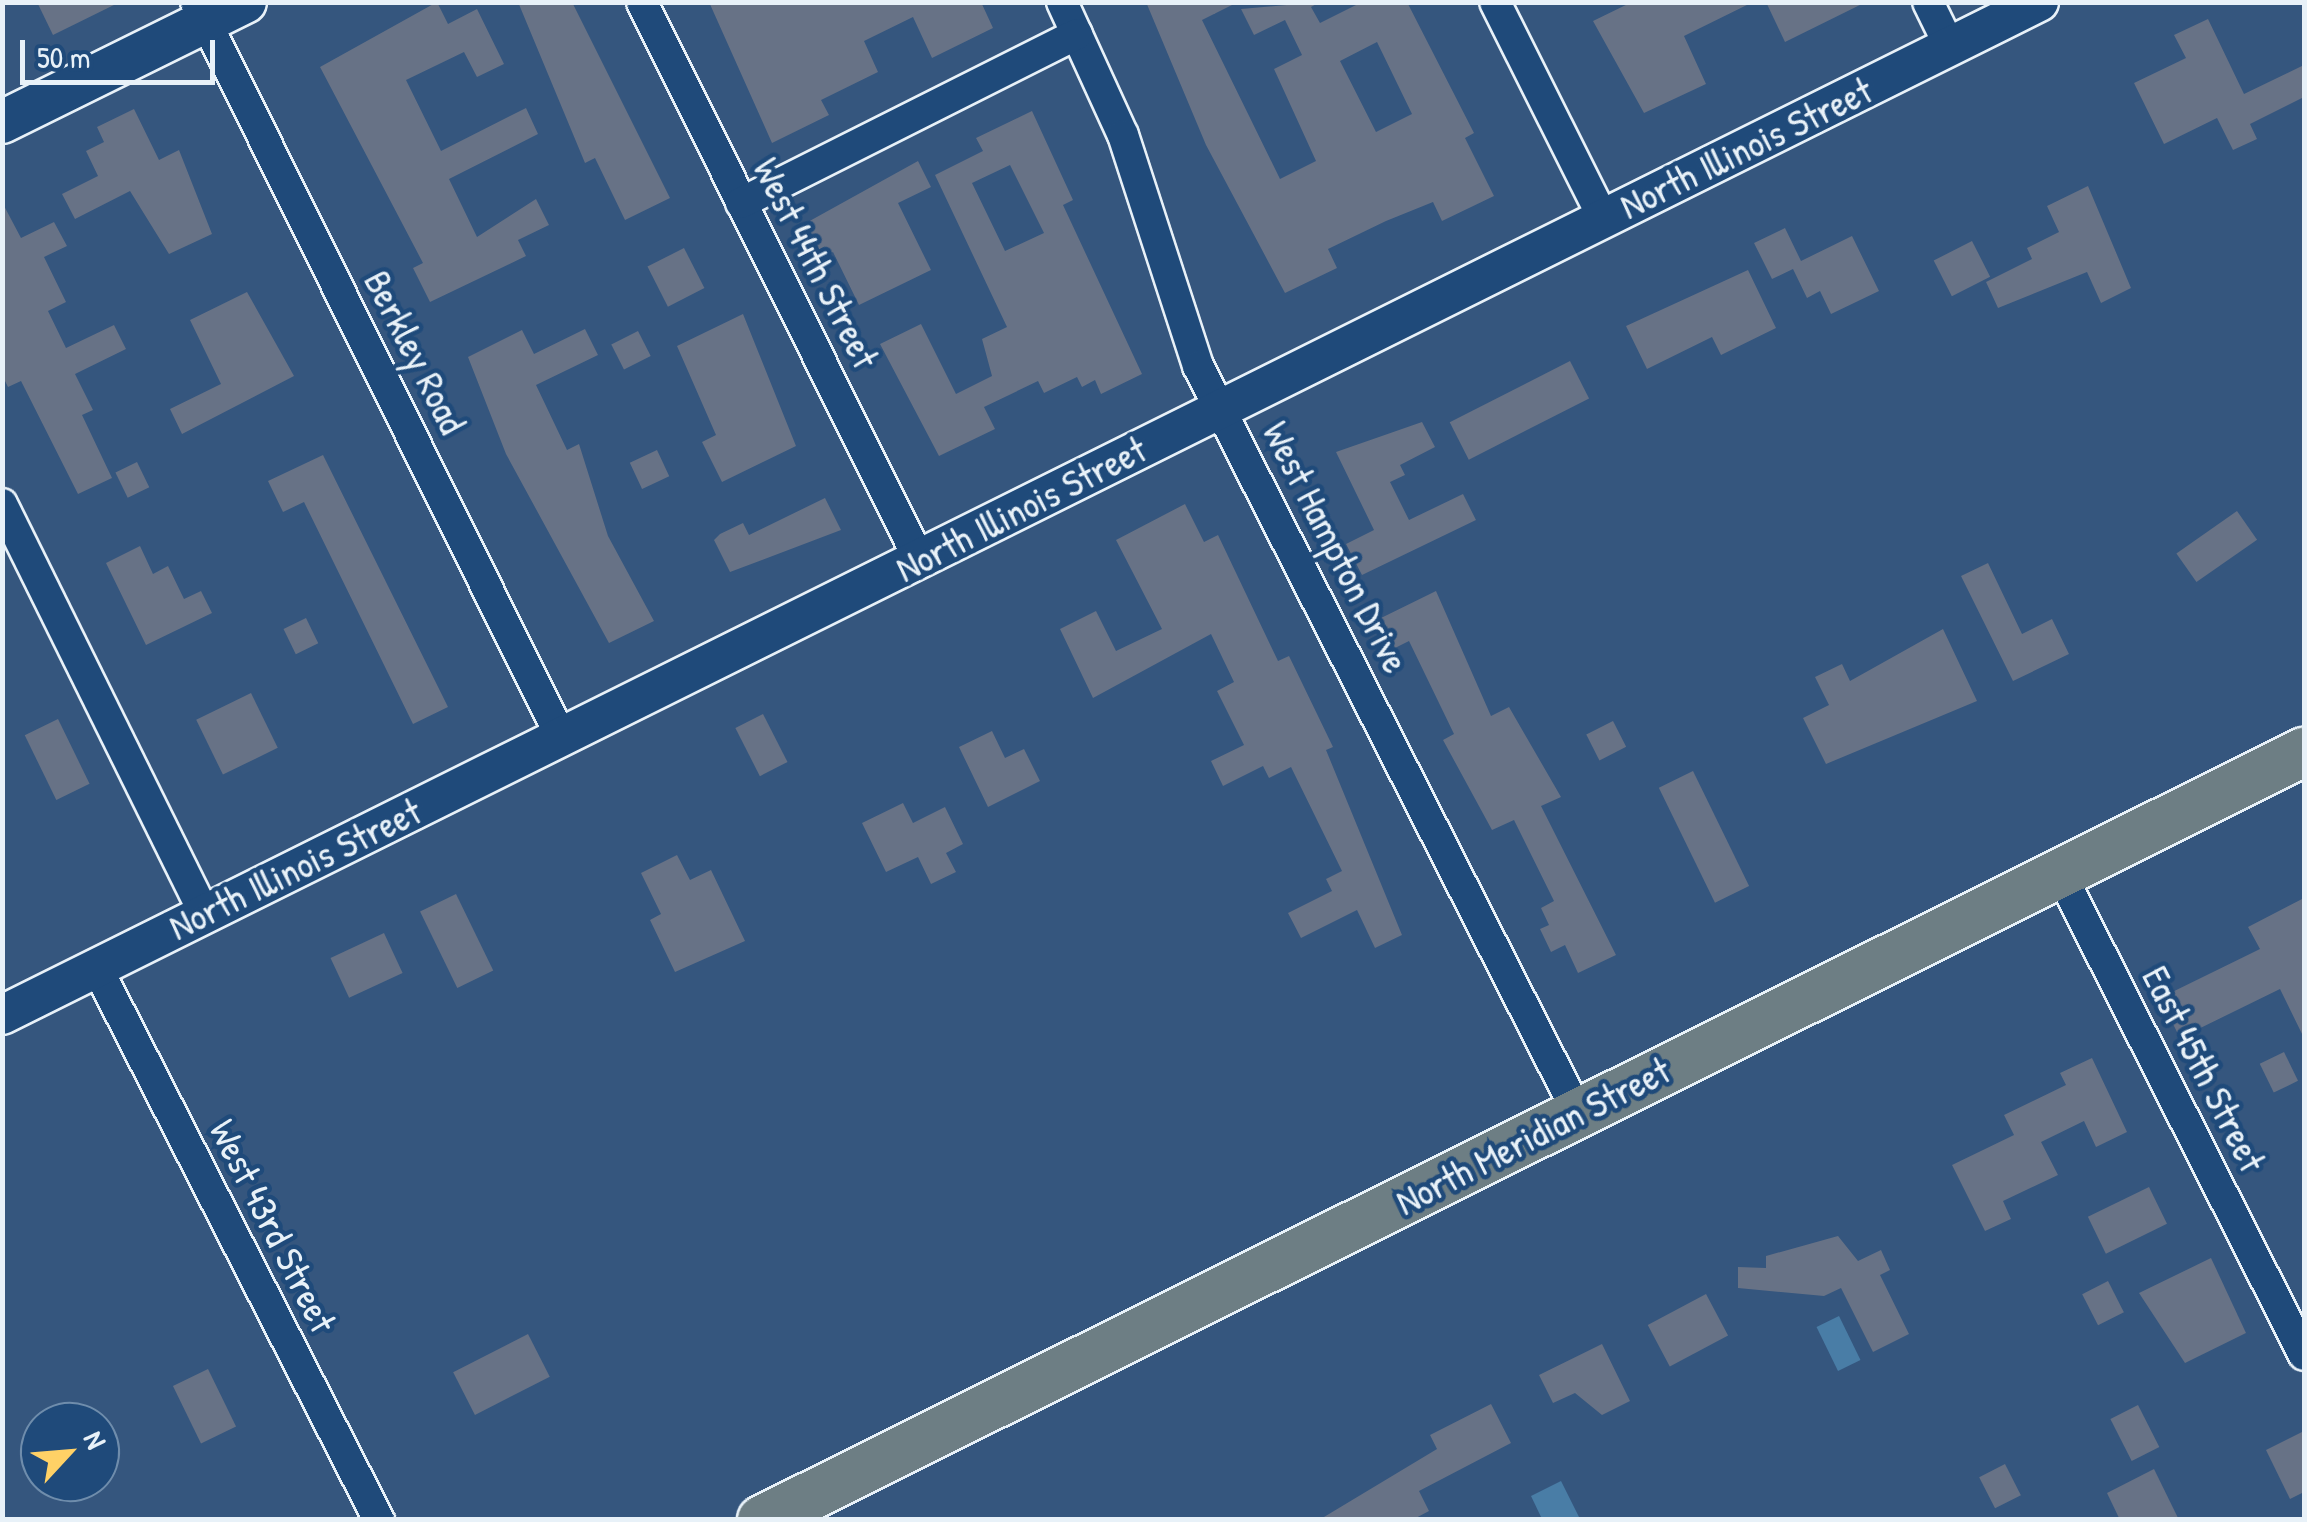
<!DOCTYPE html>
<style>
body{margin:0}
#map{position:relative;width:2307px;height:1522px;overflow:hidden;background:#35567e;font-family:"Patrick Hand",sans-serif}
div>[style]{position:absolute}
.water>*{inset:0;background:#497da6;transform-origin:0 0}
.building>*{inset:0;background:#677286;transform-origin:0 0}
.roads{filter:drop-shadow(2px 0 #e8f1f8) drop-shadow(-2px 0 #e8f1f8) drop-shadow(0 2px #e8f1f8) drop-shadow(0 -2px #e8f1f8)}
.minor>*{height:30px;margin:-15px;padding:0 15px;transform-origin:15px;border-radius:15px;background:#1f4a7a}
.tertiary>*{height:38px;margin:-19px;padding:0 19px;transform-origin:19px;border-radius:19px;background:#1f4a7a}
.secondary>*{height:42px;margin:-21px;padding:0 21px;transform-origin:21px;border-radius:21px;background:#1f4a7a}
.primary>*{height:48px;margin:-24px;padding:0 24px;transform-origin:24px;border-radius:24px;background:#6d7e84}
span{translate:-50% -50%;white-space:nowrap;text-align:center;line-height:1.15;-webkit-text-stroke:9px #1f4a7a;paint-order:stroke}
.street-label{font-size:38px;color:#e8f1f8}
.frame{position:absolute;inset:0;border:5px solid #e8f1f8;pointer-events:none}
.north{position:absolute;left:20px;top:1402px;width:100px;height:100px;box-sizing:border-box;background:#1f4a7a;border:2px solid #6f8dac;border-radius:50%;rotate:64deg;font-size:28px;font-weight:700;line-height:40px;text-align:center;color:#e8f1f8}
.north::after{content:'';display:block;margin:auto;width:35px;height:45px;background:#ffd166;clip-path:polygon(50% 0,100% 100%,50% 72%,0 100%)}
.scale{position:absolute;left:20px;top:40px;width:195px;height:45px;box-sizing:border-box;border:5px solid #e8f1f8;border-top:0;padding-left:12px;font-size:30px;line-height:35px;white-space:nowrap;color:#e8f1f8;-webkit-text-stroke:8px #1f4a7a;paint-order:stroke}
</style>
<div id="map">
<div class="water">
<div style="left:1839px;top:1316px;width:49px;height:25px;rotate:64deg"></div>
<div style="clip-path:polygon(1561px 1481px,1580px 1519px,1542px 1519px,1531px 1496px)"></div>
</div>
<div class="building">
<div style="clip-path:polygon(37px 2px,120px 2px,53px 35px)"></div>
<div style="clip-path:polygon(437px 2px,448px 24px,477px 9px,504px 64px,477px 77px,464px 52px,406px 80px,441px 151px,526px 108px,538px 134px,449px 179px,477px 237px,536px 199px,549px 225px,518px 240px,526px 256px,430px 302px,413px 268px,423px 263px,320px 67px)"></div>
<div style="clip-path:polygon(518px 2px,572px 2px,670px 198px,625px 220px,595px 158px,585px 163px)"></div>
<div style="clip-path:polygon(709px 2px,981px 2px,993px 28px,932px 58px,913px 17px,864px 41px,878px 72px,821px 100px,829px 115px,772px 143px)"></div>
<div style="clip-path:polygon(evenodd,1146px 2px,1238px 2px,1202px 20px,1280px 179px,1316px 161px,1274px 69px,1302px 55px,1285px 20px,1254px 35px,1241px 9px,1320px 2px,1311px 7px,1320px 23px,1362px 2px,1407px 2px,1474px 133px,1465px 138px,1494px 196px,1442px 221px,1433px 202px,1386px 221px,1328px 249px,1337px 268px,1285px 293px,1206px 145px,1146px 2px,1377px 42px,1412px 114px,1376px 132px,1340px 61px,1377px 42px)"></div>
<div style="clip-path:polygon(1632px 2px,1753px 2px,1684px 36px,1706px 84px,1644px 113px,1593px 21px)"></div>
<div style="clip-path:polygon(1766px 2px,1866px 2px,1785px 42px)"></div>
<div style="clip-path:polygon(2208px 19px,2244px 94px,2304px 65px,2304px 97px,2250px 124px,2257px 139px,2233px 150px,2217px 118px,2164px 144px,2134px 83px,2186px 58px,2174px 35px)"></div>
<div style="clip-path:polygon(134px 109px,159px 160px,179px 150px,212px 234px,169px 254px,130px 191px,75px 219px,62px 194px,98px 176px,86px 151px,104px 142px,97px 127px)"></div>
<div style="clip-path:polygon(evenodd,1032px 111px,1073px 200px,1063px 205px,1142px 374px,1101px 394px,1095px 380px,1082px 387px,1077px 377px,1044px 393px,1038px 381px,984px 407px,995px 429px,939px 456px,880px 344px,921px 324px,956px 394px,992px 376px,982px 339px,1007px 327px,935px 175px,983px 151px,976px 138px,1032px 111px,1010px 165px,1044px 233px,1005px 251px,972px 183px,1010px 165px)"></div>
<div style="clip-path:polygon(918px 161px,931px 187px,898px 203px,931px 270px,859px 305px,833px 252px,823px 257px,806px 223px)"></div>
<div style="clip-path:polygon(2088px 186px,2131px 288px,2101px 303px,2087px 272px,1998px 308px,1986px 282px,2032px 259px,2027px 248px,2059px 232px,2047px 206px)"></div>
<div style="clip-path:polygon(2px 202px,21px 238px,54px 222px,67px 246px,44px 257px,66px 302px,48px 311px,66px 348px,114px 325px,126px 349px,75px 374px,93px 410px,82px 415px,112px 478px,78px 494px,21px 381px,8px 387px,2px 375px)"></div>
<div style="clip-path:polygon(1785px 228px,1801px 261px,1852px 236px,1879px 291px,1831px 314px,1820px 291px,1807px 298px,1793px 269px,1772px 279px,1754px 243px)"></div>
<div style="left:1972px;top:241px;width:40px;height:43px;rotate:63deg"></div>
<div style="left:684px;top:248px;width:45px;height:41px;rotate:63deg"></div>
<div style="clip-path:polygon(1748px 270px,1776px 328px,1721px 355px,1712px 337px,1647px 369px,1626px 326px)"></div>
<div style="clip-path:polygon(247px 292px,294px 376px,182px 434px,170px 409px,221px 384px,190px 320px)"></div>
<div style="clip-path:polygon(743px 314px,796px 446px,722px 482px,702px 442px,716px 435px,677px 346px)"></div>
<div style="clip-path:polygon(585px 329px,598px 355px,536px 385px,567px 450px,579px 444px,608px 536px,654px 621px,609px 643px,506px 454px,468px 357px,522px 330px,534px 354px)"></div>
<div style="left:638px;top:331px;width:28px;height:30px;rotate:63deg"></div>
<div style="left:1570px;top:361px;width:42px;height:135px;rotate:63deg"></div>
<div style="clip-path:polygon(1422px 422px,1435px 447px,1400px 465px,1405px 475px,1390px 482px,1409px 520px,1463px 494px,1476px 520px,1362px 575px,1346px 544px,1374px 530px,1336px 452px)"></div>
<div style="left:657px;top:450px;width:29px;height:30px;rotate:65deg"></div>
<div style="clip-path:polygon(323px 455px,448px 707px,413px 724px,304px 502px,283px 512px,268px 481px)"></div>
<div style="left:137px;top:462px;width:28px;height:24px;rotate:64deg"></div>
<div style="clip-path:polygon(825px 498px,841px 530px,730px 572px,714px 540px,720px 534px,743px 523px,749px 535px)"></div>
<div style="clip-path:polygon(1185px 504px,1204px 542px,1218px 535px,1278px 661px,1289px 656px,1333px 747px,1326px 750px,1402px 935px,1375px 948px,1357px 910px,1301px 938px,1288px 913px,1332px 891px,1326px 879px,1342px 871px,1291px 767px,1269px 778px,1263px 766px,1223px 786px,1211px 761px,1244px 745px,1217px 691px,1234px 682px,1211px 634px,1093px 698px,1060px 629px,1096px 611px,1116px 651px,1162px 629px,1116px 540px)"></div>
<div style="left:2237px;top:511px;width:35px;height:74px;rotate:55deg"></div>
<div style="clip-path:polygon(140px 546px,153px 574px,168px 566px,184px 599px,201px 591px,212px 613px,146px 645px,106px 563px)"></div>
<div style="clip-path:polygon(1988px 563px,2022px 634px,2052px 619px,2069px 654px,2013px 681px,1961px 576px)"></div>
<div style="clip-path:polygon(1436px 591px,1491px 716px,1509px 707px,1561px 797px,1541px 806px,1616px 955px,1578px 973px,1565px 945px,1551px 952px,1540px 929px,1549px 925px,1541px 908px,1554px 901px,1514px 820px,1492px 830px,1443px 740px,1454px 734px,1409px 641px,1395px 648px,1381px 618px)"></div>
<div style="left:306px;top:618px;width:28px;height:25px;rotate:64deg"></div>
<div style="clip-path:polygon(1943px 629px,1977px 701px,1826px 764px,1803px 718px,1829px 705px,1815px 677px,1842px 664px,1850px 681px)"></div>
<div style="left:251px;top:693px;width:61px;height:61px;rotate:64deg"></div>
<div style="left:763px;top:714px;width:54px;height:31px;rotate:63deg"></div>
<div style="left:58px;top:719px;width:72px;height:37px;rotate:64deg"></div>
<div style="left:1613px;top:721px;width:29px;height:30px;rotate:63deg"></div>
<div style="clip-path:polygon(992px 731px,1005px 758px,1024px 749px,1040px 781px,988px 807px,959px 747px)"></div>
<div style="left:1693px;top:771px;width:128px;height:38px;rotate:64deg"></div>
<div style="clip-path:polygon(903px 803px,913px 823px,945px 807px,963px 844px,946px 853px,956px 872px,931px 884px,918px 857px,886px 872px,862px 823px)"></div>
<div style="clip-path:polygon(677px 855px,690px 880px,711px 870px,745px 941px,675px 972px,650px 920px,661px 914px,641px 873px)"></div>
<div style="left:456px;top:894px;width:85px;height:40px;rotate:64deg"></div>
<div style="clip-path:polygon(2304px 898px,2304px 1038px,2280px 989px,2180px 1038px,2160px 998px,2260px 949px,2248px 927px)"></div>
<div style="left:384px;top:933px;width:44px;height:59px;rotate:65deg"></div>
<div style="left:2284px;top:1052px;width:32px;height:27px;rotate:64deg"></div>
<div style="clip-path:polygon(2092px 1058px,2127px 1132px,2096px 1147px,2084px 1121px,2041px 1142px,2058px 1175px,2003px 1201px,2011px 1219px,1985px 1231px,1952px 1165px,2014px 1135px,2004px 1115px,2066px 1085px,2060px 1073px)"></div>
<div style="left:2149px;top:1187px;width:41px;height:68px;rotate:64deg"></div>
<div style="clip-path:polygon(1838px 1236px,1858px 1261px,1881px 1250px,1890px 1270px,1880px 1275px,1909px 1334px,1873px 1352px,1841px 1288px,1824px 1296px,1738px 1288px,1738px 1267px,1766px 1268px,1766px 1256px)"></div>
<div style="clip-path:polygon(2211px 1258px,2246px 1333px,2185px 1363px,2139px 1293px)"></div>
<div style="left:2108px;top:1281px;width:35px;height:29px;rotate:63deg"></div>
<div style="left:1706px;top:1294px;width:47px;height:66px;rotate:62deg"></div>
<div style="left:528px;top:1334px;width:48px;height:84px;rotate:63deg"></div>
<div style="clip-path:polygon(1602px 1344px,1630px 1401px,1602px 1415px,1575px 1393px,1553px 1403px,1539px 1375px)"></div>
<div style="left:208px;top:1369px;width:64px;height:39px;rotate:64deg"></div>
<div style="clip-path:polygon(1491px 1404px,1511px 1443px,1419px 1491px,1429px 1511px,1412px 1520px,1319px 1520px,1437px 1449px,1430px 1435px)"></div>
<div style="left:2138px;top:1405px;width:47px;height:31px;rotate:63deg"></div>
<div style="clip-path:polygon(2304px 1431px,2304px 1492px,2290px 1499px,2266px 1450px)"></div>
<div style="left:2005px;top:1464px;width:35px;height:29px;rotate:63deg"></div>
<div style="clip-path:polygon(2154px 1469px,2179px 1520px,2120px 1520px,2107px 1493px)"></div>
</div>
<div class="roads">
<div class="minor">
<div style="left:196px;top:2px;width:821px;rotate:63.59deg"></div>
<div style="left:642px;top:2px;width:622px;rotate:63.56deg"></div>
<div style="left:1062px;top:2px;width:146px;rotate:65.4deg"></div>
<div style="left:1123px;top:135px;width:243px;rotate:72deg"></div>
<div style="left:1198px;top:366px;width:838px;rotate:63.04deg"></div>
<div style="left:1495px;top:2px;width:241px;rotate:63.4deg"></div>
<div style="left:1928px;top:2px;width:50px;rotate:63.9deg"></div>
<div style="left:741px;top:203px;width:376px;rotate:-26.7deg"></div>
<div style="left:2px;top:504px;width:458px;rotate:63.7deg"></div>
<div style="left:2060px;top:873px;width:540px;rotate:63.15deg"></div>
<div style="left:97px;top:968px;width:620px;rotate:62.94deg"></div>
</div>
<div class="tertiary">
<div style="left:2px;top:1015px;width:2275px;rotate:-26.44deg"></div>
</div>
<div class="secondary">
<div style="left:2px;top:122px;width:271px;rotate:-26.3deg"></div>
</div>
<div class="primary">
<div style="left:762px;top:1520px;width:1723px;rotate:-26.48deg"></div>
</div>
</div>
<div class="street-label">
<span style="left:1746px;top:148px;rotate:-26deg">North Illinois Street</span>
<span style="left:816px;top:263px;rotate:63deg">West 44th Street</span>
<span style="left:415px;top:352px;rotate:63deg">Berkley Road</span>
<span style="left:1021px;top:509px;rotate:-27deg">North Illinois Street</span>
<span style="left:1336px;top:547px;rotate:63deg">West Hampton Drive</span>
<span style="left:295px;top:869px;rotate:-26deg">North Illinois Street</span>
<span style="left:2204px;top:1069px;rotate:63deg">East 45th Street</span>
<span style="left:1533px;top:1136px;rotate:-27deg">North Meridian Street</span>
<span style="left:273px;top:1226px;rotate:63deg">West 43rd Street</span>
</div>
<div class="frame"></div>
<div class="north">N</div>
<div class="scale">50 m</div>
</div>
